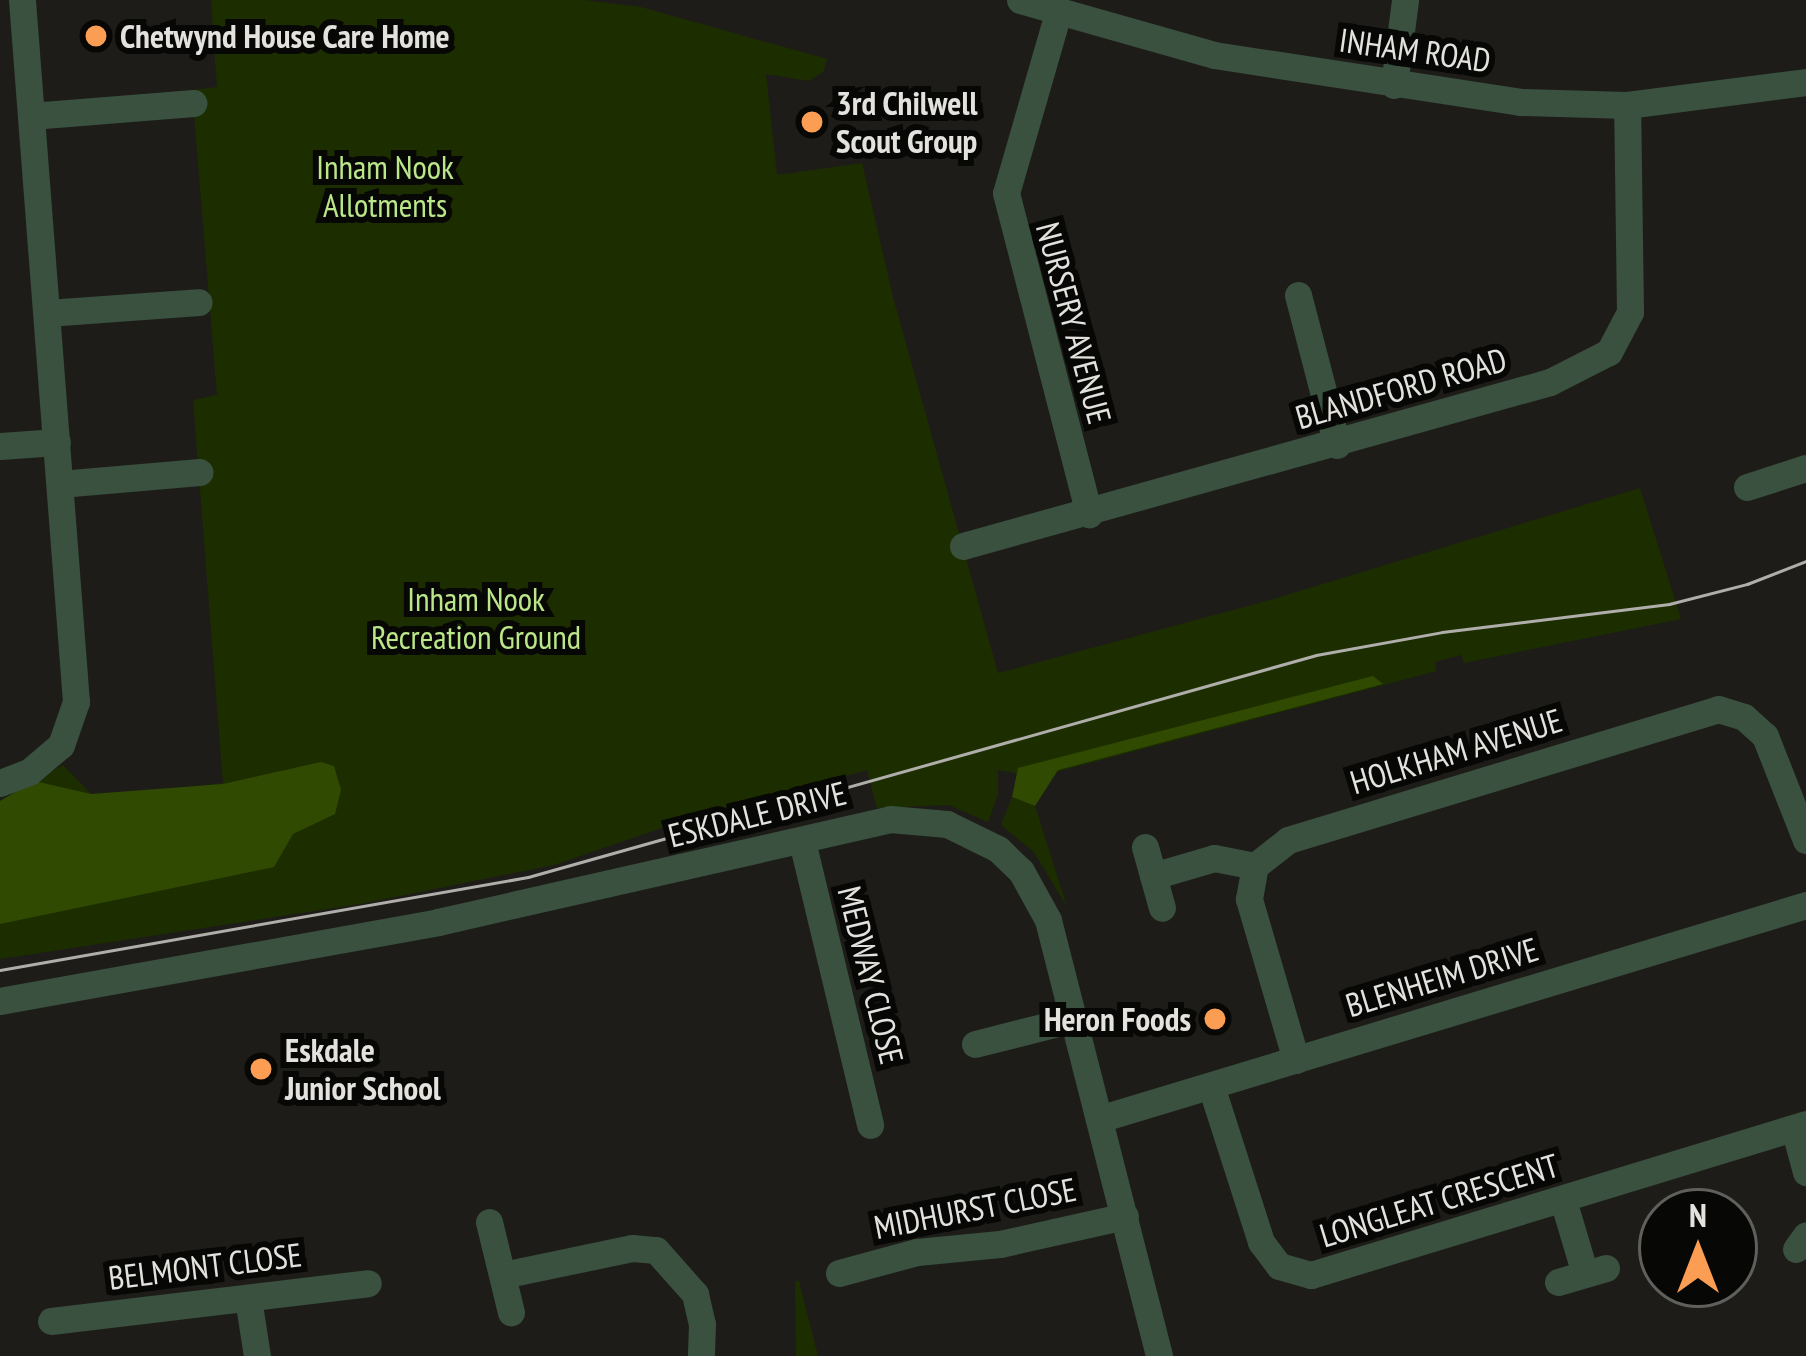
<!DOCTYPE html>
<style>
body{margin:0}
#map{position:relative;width:1806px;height:1356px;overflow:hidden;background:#1e1c18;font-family:"PT Sans Narrow",sans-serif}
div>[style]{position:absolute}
.green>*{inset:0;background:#1c2e00}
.forest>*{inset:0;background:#304a01}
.minor>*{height:27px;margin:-13.5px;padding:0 13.5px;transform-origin:13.5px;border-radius:13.5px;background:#39513e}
.tram>*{height:3px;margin:-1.5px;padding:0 1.5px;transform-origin:1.5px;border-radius:1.5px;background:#afaeab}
.dots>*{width:33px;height:33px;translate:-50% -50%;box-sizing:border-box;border:6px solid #070706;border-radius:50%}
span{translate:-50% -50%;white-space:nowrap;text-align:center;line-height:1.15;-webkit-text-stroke:12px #070706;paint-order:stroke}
.poi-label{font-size:33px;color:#e3e2df;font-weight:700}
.left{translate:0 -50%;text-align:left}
.right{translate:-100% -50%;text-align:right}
.street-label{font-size:33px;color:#e3e2df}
.park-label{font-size:33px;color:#bbe78a}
.north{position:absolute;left:1638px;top:1188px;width:120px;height:120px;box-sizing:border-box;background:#070706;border:3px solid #5f5f5d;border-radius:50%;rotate:0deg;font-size:33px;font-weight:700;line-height:48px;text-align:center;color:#e3e2df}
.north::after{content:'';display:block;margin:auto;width:42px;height:54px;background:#fc9d54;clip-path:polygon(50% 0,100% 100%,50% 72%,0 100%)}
</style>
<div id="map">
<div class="green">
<div style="clip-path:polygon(211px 0,585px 0,641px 7px,827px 59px,824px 71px,809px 81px,766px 74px,777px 175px,862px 163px,893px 297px,998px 673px,1263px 602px,1640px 488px,1681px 619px,1464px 663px,1461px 655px,1435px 662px,1436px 671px,1037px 777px,998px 770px,998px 794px,988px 822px,949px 805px,877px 808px,867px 770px,691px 818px,554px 865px,360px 904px,0 959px,0 801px,63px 765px,96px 799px,223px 783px,193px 400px,217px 395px,192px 90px,217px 87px)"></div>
<div style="clip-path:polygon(1012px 797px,1035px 806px,1067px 907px,1034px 852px,1001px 825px)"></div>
<div style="clip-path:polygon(795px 1281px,799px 1281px,818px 1356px,796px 1356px)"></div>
</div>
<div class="forest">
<div style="clip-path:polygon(1373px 676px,1383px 684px,1058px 770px,1035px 806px,1012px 797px,1018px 768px)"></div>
<div style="clip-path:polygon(321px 762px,334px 766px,341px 790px,335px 814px,293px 834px,274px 867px,0 924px,0 801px,34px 781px,91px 794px,223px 784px)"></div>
</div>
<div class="minor">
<div style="left:1020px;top:0;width:202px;rotate:15.8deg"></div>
<div style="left:1214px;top:55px;width:310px;rotate:8.7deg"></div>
<div style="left:1520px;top:102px;width:107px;rotate:1.6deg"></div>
<div style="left:1627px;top:105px;width:180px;rotate:-7.3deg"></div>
<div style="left:1058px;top:13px;width:187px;rotate:106.1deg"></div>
<div style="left:1006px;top:193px;width:332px;rotate:75.5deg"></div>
<div style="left:1394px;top:85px;width:86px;rotate:-82.6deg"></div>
<div style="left:31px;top:116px;width:163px;rotate:-4.6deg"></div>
<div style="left:1298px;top:295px;width:155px;rotate:75.4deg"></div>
<div style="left:47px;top:313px;width:152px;rotate:-4.1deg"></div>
<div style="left:0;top:446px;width:57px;rotate:-4deg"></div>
<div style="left:60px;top:484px;width:140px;rotate:-4.9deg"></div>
<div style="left:1747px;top:487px;width:62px;rotate:-17.9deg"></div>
<div style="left:963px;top:546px;width:609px;rotate:-15.61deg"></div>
<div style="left:1550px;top:382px;width:66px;rotate:-27deg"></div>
<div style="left:1609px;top:352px;width:45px;rotate:-62.3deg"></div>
<div style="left:1630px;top:312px;width:207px;rotate:-90.8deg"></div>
<div style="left:0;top:783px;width:31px;rotate:-21deg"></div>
<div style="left:29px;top:772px;width:42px;rotate:-40.2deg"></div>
<div style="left:61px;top:745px;width:46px;rotate:-70.8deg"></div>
<div style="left:76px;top:702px;width:704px;rotate:-94.4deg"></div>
<div style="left:802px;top:841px;width:292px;rotate:76.5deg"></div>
<div style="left:1145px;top:847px;width:63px;rotate:74.4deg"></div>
<div style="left:1153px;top:876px;width:64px;rotate:-16.4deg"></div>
<div style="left:1214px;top:858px;width:42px;rotate:11deg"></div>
<div style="left:0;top:1001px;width:445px;rotate:-10.2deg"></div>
<div style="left:438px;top:922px;width:464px;rotate:-12.8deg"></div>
<div style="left:890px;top:819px;width:57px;rotate:5deg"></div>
<div style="left:947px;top:824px;width:57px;rotate:26.1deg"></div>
<div style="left:998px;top:849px;width:32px;rotate:44deg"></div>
<div style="left:1021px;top:871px;width:56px;rotate:61.1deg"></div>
<div style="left:1048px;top:920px;width:450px;rotate:75.7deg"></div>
<div style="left:975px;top:1044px;width:102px;rotate:-14.2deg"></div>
<div style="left:1296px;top:1060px;width:168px;rotate:-106.3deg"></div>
<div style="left:1249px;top:899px;width:34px;rotate:-80deg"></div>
<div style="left:1255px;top:866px;width:42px;rotate:-38.2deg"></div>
<div style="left:1288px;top:840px;width:450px;rotate:-16.9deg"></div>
<div style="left:1718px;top:709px;width:27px;rotate:17deg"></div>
<div style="left:1744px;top:717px;width:28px;rotate:42deg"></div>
<div style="left:1765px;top:736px;width:112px;rotate:68.5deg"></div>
<div style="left:1211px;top:1086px;width:164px;rotate:72.2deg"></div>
<div style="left:1261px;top:1242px;width:30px;rotate:53deg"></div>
<div style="left:1279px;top:1266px;width:33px;rotate:16deg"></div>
<div style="left:1311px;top:1275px;width:518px;rotate:-16.96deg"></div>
<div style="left:1099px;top:1119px;width:739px;rotate:-16.84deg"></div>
<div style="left:1794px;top:1128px;width:46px;rotate:74.7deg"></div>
<div style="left:1563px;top:1200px;width:77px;rotate:73.4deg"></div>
<div style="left:489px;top:1222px;width:93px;rotate:76.3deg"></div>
<div style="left:1796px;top:1249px;width:17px;rotate:-54deg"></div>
<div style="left:839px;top:1273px;width:81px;rotate:-15.1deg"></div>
<div style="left:917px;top:1252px;width:83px;rotate:-5.5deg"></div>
<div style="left:1000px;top:1244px;width:128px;rotate:-12.6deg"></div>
<div style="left:503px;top:1275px;width:132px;rotate:-11.8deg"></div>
<div style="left:632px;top:1248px;width:24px;rotate:5deg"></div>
<div style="left:656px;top:1250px;width:59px;rotate:48.4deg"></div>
<div style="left:695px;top:1294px;width:31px;rotate:77deg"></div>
<div style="left:702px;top:1324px;width:32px;rotate:92deg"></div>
<div style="left:1558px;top:1282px;width:50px;rotate:-16.3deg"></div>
<div style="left:248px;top:1298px;width:59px;rotate:81.2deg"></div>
<div style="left:51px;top:1321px;width:319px;rotate:-6.8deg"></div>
</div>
<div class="tram">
<div style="left:0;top:970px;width:536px;rotate:-9.99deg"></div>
<div style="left:528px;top:877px;width:819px;rotate:-15.73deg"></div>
<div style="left:1316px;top:655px;width:128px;rotate:-10.3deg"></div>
<div style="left:1442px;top:632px;width:229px;rotate:-7deg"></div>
<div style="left:1669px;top:604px;width:81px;rotate:-14.4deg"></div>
<div style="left:1747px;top:584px;width:63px;rotate:-21.3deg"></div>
</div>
<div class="dots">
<div style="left:96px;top:36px;background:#fc9d54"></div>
<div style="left:812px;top:122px;background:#fc9d54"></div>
<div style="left:1215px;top:1019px;background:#fc9d54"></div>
<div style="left:261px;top:1069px;background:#fc9d54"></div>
</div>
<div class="poi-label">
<span class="left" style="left:120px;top:36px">Chetwynd House Care Home</span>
<span class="left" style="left:836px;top:122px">3rd Chilwell<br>Scout Group</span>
<span class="right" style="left:1191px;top:1019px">Heron Foods</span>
<span class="left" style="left:285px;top:1069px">Eskdale<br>Junior School</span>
</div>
<div class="street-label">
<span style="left:1415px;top:50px;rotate:8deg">INHAM ROAD</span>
<span style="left:1074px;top:323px;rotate:75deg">NURSERY AVENUE</span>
<span style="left:1401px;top:388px;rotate:-16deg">BLANDFORD ROAD</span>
<span style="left:1456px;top:751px;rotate:-17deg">HOLKHAM AVENUE</span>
<span style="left:757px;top:814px;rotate:-14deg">ESKDALE DRIVE</span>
<span style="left:871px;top:975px;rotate:76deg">MEDWAY CLOSE</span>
<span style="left:1442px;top:977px;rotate:-17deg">BLENHEIM DRIVE</span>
<span style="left:1439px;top:1200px;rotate:-17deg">LONGLEAT CRESCENT</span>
<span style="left:975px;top:1208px;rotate:-11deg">MIDHURST CLOSE</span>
<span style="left:205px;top:1266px;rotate:-7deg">BELMONT CLOSE</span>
</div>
<div class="park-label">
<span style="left:385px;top:186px">Inham Nook<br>Allotments</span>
<span style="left:476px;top:618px">Inham Nook<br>Recreation Ground</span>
</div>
<div class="north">N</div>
</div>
